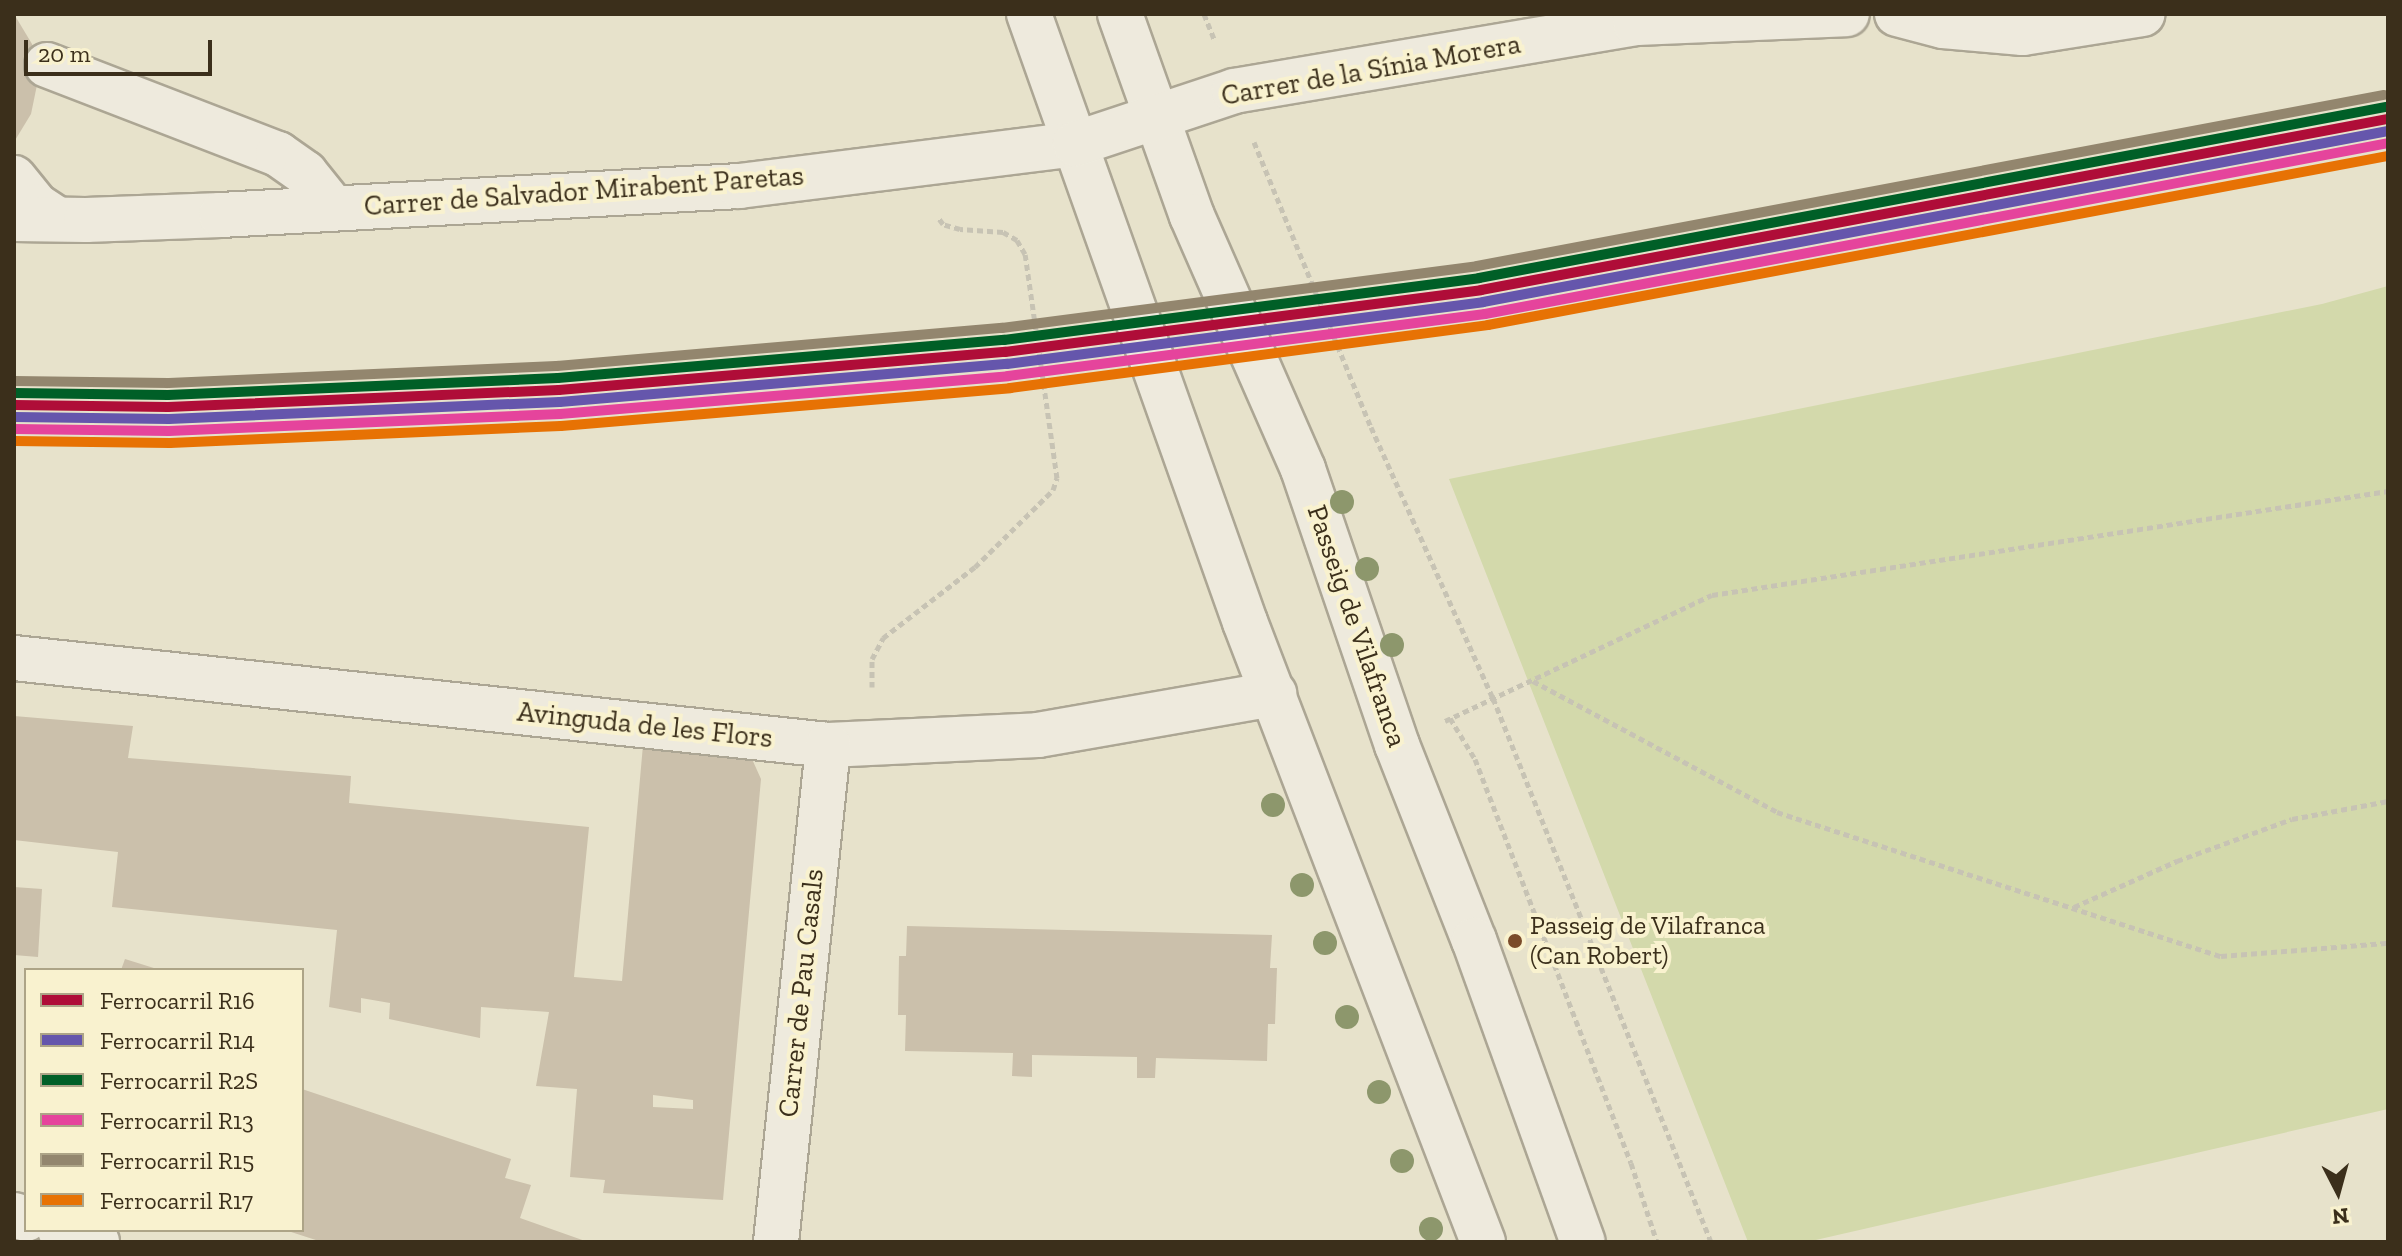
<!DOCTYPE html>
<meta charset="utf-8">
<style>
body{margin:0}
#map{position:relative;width:2402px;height:1256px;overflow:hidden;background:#e7e2cb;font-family:"Zilla Slab",serif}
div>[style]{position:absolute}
.green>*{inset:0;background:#d3d9ab}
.building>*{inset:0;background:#cbc0ab}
.path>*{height:5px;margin-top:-2.5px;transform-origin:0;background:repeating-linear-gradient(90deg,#c7c3b4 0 6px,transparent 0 10px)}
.roads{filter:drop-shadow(2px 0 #aca694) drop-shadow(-2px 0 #aca694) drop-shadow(0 2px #aca694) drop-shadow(0 -2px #aca694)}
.minor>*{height:44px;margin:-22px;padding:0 22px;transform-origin:22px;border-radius:22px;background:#eeeadd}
.rail-1>*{height:10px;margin:-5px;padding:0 5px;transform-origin:5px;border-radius:5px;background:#af0d38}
.rail-2>*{height:10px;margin:-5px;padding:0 5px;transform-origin:5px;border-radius:5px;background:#6556ac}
.rail-3>*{height:10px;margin:-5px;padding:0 5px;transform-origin:5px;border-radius:5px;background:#005f27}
.rail-4>*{height:10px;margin:-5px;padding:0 5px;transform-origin:5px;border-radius:5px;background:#e5449c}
.rail-5>*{height:10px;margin:-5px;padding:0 5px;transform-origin:5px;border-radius:5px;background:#93866e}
.rail-6>*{height:10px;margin:-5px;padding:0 5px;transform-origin:5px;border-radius:5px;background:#e77204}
.trees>*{width:24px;height:24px;margin:-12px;border-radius:50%;background:#8d976c}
.dots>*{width:22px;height:22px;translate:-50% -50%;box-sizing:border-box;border:4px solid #f9f2cf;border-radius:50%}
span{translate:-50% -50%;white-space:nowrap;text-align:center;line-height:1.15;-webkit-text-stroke:8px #f9f2cf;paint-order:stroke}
.bus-label{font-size:26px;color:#3b2f1b}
.left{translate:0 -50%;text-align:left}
.street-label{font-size:28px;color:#3b2f1b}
.frame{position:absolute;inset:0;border:16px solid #3b2f1b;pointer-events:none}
.legend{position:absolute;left:24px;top:968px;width:280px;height:264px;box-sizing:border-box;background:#f9f2cf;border:2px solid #ada487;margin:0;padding:10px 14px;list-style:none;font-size:24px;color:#3b2f1b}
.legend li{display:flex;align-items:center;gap:16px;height:40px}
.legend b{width:40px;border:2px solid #ada487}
.north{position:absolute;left:2298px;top:1152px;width:80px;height:80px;-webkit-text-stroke:6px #f9f2cf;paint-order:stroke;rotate:174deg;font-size:22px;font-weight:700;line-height:32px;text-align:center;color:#3b2f1b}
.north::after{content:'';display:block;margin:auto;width:28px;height:36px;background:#3b2f1b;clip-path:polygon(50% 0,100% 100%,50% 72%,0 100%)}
.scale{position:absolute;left:24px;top:40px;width:188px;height:36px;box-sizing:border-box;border:4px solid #3b2f1b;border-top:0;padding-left:10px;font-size:24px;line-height:28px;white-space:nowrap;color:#3b2f1b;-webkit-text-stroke:6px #f9f2cf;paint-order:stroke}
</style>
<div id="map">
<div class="green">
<div style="clip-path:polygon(2388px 286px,2388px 1109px,1807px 1242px,1748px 1242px,1449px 479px,2322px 304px)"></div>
</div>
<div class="building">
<div style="clip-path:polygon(14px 14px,32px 44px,38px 80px,31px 114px,14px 142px)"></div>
<div style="clip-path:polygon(evenodd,14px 716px,133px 726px,128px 758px,351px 776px,349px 803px,589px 827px,574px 977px,622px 981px,643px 745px,745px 755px,752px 759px,761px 779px,723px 1200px,603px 1193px,605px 1180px,570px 1177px,577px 1089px,536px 1086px,549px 1012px,481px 1007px,480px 1038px,389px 1019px,390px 1003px,361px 998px,361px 1013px,329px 1007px,337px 930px,112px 907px,118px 852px,14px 840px,14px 716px,653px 1095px,693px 1100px,693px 1109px,653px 1107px,653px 1095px)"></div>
<div style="clip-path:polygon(14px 887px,42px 889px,38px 957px,14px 955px)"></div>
<div style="clip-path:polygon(907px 926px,1272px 935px,1270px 968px,1277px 968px,1275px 1024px,1268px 1024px,1267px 1061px,1156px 1058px,1155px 1078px,1137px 1078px,1137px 1057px,1032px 1055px,1032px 1077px,1012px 1076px,1013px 1053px,905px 1051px,906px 1015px,898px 1015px,899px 956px,906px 956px)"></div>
<div style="clip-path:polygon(125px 959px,157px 969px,157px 970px,121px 970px)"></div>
<div style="clip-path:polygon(302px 1089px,511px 1159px,505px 1178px,531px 1185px,520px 1218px,588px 1242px,322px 1242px,288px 1231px,302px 1230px)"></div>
</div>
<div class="path">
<div style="left:1204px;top:14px;width:27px;rotate:68deg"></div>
<div style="left:1254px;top:142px;width:308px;rotate:67.7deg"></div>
<div style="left:1371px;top:427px;width:297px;rotate:65.8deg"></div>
<div style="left:1493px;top:698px;width:586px;rotate:68.16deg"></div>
<div style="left:1533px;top:681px;width:277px;rotate:28.2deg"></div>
<div style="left:1777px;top:812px;width:467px;rotate:18deg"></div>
<div style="left:2221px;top:956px;width:168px;rotate:-4.5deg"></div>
<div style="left:872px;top:687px;width:28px;rotate:-90deg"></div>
<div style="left:872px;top:659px;width:24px;rotate:-62deg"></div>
<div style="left:883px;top:638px;width:116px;rotate:-37.7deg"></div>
<div style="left:975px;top:567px;width:110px;rotate:-44.6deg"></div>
<div style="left:1053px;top:490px;width:13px;rotate:-72deg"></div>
<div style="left:1057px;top:478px;width:226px;rotate:-98.1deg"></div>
<div style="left:1025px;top:254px;width:16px;rotate:-120deg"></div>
<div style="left:1017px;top:240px;width:16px;rotate:-150deg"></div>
<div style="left:1003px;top:232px;width:43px;rotate:-176deg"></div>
<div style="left:960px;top:229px;width:18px;rotate:-164deg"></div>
<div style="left:943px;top:224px;width:9px;rotate:-126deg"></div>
<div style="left:1450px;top:718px;width:48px;rotate:58.6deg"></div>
<div style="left:1475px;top:759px;width:433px;rotate:68.9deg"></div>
<div style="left:1631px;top:1163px;width:83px;rotate:71.8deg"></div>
<div style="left:1445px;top:721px;width:295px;rotate:-25.3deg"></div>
<div style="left:1712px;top:595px;width:684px;rotate:-8.75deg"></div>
<div style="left:2074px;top:907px;width:113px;rotate:-24.1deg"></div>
<div style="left:2177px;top:861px;width:122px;rotate:-20.1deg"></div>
<div style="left:2292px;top:819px;width:98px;rotate:-10.6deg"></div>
</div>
<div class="roads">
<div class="minor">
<div style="left:1029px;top:14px;width:645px;rotate:70.44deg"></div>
<div style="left:1245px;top:622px;width:664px;rotate:69deg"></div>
<div style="left:1120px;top:14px;width:214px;rotate:70.4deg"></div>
<div style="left:1192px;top:216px;width:276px;rotate:66.3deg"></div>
<div style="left:1303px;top:469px;width:292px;rotate:71.2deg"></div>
<div style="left:1397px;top:745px;width:210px;rotate:68.5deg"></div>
<div style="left:1474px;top:940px;width:321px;rotate:70.2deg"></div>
<div style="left:1897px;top:14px;width:48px;rotate:14.6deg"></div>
<div style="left:1943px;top:26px;width:80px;rotate:5deg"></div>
<div style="left:2023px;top:33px;width:121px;rotate:-9deg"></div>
<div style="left:47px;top:65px;width:248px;rotate:21.1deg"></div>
<div style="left:278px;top:154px;width:33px;rotate:35deg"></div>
<div style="left:305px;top:173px;width:45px;rotate:51.3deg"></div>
<div style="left:14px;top:178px;width:36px;rotate:51deg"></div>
<div style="left:37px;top:206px;width:20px;rotate:33deg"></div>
<div style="left:14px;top:219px;width:72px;rotate:0.8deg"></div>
<div style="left:86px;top:220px;width:135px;rotate:-2.1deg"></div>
<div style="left:221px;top:215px;width:519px;rotate:-3.2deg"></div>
<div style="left:739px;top:186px;width:339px;rotate:-7.1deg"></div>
<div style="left:1075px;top:144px;width:168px;rotate:-18.4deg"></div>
<div style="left:1234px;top:91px;width:407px;rotate:-9.6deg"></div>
<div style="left:1635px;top:23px;width:212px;rotate:-2.4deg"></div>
<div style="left:14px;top:658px;width:819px;rotate:6.1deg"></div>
<div style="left:828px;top:745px;width:210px;rotate:-2.7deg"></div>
<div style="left:1038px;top:735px;width:240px;rotate:-9.9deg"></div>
<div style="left:14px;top:1215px;width:13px;rotate:18deg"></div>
<div style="left:60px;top:1230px;width:39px;rotate:18deg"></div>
<div style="left:776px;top:1242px;width:500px;rotate:-84deg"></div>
</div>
</div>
<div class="rail-1">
<div style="left:14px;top:405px;width:154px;rotate:0.7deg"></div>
<div style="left:168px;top:407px;width:391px;rotate:-2.5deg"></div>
<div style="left:559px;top:390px;width:448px;rotate:-4.9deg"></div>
<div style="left:1005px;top:352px;width:480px;rotate:-7.4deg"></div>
<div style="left:1481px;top:290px;width:923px;rotate:-10.68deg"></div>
</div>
<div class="rail-2">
<div style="left:14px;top:417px;width:155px;rotate:0.7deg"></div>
<div style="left:169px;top:419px;width:391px;rotate:-2.5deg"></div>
<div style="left:560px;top:402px;width:449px;rotate:-4.9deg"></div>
<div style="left:1007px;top:364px;width:480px;rotate:-7.4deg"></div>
<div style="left:1483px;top:302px;width:921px;rotate:-10.7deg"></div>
</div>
<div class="rail-3">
<div style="left:14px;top:393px;width:154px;rotate:0.7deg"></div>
<div style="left:168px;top:395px;width:390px;rotate:-2.5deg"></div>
<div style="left:558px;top:378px;width:448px;rotate:-4.9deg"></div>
<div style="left:1004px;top:340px;width:479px;rotate:-7.4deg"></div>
<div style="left:1479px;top:278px;width:923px;rotate:-10.68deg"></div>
</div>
<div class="rail-4">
<div style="left:14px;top:429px;width:155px;rotate:0.7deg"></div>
<div style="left:169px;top:431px;width:391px;rotate:-2.5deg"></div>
<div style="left:560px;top:414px;width:450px;rotate:-4.8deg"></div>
<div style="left:1008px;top:376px;width:481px;rotate:-7.4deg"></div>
<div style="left:1485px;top:314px;width:919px;rotate:-10.72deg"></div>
</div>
<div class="rail-5">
<div style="left:14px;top:381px;width:154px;rotate:0.7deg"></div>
<div style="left:168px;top:383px;width:389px;rotate:-2.5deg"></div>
<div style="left:557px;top:366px;width:447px;rotate:-4.9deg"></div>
<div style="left:1002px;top:328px;width:479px;rotate:-7.4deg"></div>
<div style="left:1477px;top:266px;width:923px;rotate:-10.68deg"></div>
</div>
<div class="rail-6">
<div style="left:14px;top:441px;width:156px;rotate:0.7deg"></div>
<div style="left:170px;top:443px;width:391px;rotate:-2.5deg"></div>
<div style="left:561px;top:426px;width:451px;rotate:-4.8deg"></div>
<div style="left:1010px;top:388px;width:482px;rotate:-7.5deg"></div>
<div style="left:1488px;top:325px;width:916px;rotate:-10.64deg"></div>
</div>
<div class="trees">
<div style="left:1342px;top:502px"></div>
<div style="left:1367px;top:569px"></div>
<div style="left:1392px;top:645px"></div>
<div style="left:1273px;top:805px"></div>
<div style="left:1302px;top:885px"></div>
<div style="left:1325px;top:943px"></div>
<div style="left:1347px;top:1017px"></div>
<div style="left:1379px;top:1092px"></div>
<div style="left:1402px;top:1161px"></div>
<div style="left:1431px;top:1229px"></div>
</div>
<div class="dots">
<div style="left:1515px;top:941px;background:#7a4b2a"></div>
</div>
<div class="bus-label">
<span class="left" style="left:1530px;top:941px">Passeig de Vilafranca<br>(Can Robert)</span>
</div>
<div class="street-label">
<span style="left:1371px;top:70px;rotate:-10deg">Carrer de la Sínia Morera</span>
<span style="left:584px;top:191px;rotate:-4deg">Carrer de Salvador Mirabent Paretas</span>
<span style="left:1357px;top:626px;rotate:71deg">Passeig de Vilafranca</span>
<span style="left:645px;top:725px;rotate:6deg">Avinguda de les Flors</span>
<span style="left:801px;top:993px;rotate:-84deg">Carrer de Pau Casals</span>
</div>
<div class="frame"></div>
<ul class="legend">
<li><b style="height:10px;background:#af0d38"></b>Ferrocarril R16</li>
<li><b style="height:10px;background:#6556ac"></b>Ferrocarril R14</li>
<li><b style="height:10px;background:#005f27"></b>Ferrocarril R2S</li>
<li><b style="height:10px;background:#e5449c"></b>Ferrocarril R13</li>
<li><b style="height:10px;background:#93866e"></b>Ferrocarril R15</li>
<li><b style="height:10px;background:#e77204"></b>Ferrocarril R17</li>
</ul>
<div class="north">N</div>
<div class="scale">20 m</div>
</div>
